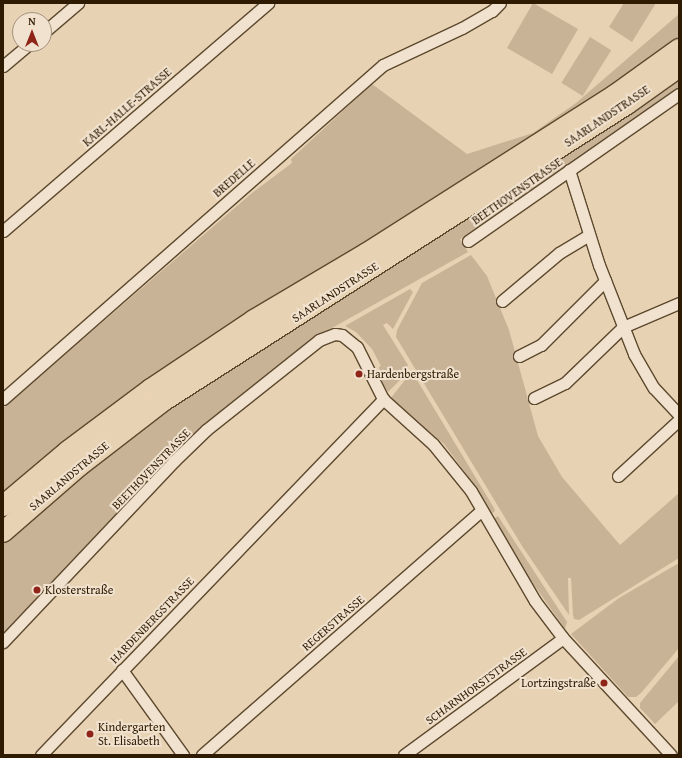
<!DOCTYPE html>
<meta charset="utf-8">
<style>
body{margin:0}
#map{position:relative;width:682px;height:758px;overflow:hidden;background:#e8d2b4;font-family:"Gentium Book Plus",serif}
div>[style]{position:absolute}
.green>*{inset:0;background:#c9b396;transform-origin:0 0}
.roads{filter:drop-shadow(1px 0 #5d492e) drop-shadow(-1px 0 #5d492e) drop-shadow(0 1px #5d492e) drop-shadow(0 -1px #5d492e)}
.street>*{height:11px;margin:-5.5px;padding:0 5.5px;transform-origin:5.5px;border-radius:5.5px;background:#f0e2ce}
.highway>*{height:20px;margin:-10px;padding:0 10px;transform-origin:10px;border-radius:10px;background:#e8d2b4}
.dots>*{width:11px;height:11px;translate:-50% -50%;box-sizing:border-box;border:2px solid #f0e2ce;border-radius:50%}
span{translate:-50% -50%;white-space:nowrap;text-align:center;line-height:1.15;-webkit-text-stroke:4px #f0e2ce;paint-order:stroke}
.street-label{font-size:12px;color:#2f1b02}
.poi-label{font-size:12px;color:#2f1b02}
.left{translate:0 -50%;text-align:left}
.right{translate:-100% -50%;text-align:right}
.frame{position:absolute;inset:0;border:4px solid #2f1b02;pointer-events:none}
.north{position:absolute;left:12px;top:12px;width:40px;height:40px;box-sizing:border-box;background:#f0e2ce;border:1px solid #a3927c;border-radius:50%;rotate:0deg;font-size:11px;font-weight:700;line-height:16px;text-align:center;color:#2f1b02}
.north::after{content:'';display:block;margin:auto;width:14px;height:18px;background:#8f2418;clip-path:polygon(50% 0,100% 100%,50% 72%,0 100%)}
</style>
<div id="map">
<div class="green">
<div style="left:533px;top:3px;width:52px;height:52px;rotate:30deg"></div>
<div style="clip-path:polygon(624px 3px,656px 3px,632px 42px,609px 27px)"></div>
<div style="clip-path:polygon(679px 14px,679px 38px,649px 63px,3px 497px,3px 408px,252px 193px,292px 163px,291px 159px,372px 84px,467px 154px,533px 133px,576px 103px)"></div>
<div style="left:590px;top:37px;width:25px;height:54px;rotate:32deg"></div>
<div style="clip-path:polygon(679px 79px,679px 88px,460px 239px,468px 252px,332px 328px,203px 429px,3px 635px,3px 538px,120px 438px)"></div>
<div style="clip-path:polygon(471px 255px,487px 276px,509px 330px,538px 436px,562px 477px,620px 545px,679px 493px,679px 558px,579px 620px,574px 619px,573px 615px,571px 578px,568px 578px,569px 615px,522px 546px,396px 337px,397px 330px,422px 283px)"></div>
<div style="clip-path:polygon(410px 289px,413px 292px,393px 329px,387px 323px,383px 325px,408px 365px,404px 376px,388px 392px,382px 382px,379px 367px,381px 366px,372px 349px,356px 332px,345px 326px)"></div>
<div style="clip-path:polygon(412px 377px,417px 380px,494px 508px,495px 511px,491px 514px,473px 483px,444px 444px,390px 399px,405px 380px)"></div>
<div style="clip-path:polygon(498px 516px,567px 622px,565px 629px,515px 558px,493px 519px)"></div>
<div style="clip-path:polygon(679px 563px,679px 648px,641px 693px,636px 697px,628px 697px,571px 634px,619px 598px)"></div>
<div style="clip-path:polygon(679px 656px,679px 701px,655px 724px,640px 708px,640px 703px)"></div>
</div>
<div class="roads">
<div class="street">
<div style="left:44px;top:32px;width:45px;rotate:-40.5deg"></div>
<div style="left:3px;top:66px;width:34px;rotate:-40deg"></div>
<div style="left:569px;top:170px;width:100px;rotate:72.5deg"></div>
<div style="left:599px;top:265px;width:96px;rotate:68.5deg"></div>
<div style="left:634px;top:354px;width:39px;rotate:60deg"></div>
<div style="left:654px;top:388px;width:37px;rotate:47deg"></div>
<div style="left:3px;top:231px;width:350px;rotate:-40.7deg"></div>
<div style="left:468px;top:241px;width:257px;rotate:-34.9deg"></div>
<div style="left:502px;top:301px;width:75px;rotate:-40.1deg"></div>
<div style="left:559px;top:253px;width:35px;rotate:-31deg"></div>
<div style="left:519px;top:356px;width:25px;rotate:-27deg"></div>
<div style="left:541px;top:345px;width:91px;rotate:-45deg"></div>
<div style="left:534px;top:398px;width:34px;rotate:-26deg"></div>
<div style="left:565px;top:383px;width:81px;rotate:-44deg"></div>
<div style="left:623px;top:327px;width:61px;rotate:-23.2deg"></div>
<div style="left:3px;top:399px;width:506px;rotate:-41.31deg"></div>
<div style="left:383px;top:65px;width:87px;rotate:-25.1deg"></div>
<div style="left:462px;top:28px;width:34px;rotate:-30deg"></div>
<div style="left:492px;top:11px;width:11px;rotate:-45deg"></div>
<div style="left:618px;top:476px;width:83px;rotate:-42.6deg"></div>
<div style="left:3px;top:642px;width:249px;rotate:-46.6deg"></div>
<div style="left:174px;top:461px;width:45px;rotate:-44.1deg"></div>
<div style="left:206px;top:430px;width:144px;rotate:-38.5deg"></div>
<div style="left:319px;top:340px;width:17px;rotate:-21deg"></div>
<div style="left:335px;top:334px;width:7px;rotate:8deg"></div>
<div style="left:342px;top:335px;width:19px;rotate:39deg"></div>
<div style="left:357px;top:347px;width:58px;rotate:63.4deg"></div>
<div style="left:383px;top:399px;width:67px;rotate:42deg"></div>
<div style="left:433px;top:444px;width:60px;rotate:51deg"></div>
<div style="left:471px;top:491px;width:127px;rotate:59.8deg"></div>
<div style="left:535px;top:601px;width:46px;rotate:52.9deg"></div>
<div style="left:563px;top:638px;width:159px;rotate:47.3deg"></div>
<div style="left:122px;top:670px;width:105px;rotate:54.3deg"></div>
<div style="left:41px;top:755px;width:494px;rotate:-46.1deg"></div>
<div style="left:202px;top:755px;width:371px;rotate:-41.2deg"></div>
<div style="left:404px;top:755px;width:197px;rotate:-36.3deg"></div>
</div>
<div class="highway">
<div style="left:3px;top:506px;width:85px;rotate:-40.2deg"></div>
<div style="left:68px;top:451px;width:104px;rotate:-36.8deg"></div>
<div style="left:151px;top:389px;width:124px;rotate:-33.8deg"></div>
<div style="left:254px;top:320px;width:131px;rotate:-30.7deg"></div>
<div style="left:367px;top:253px;width:294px;rotate:-32.5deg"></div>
<div style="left:615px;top:95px;width:79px;rotate:-35.7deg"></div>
<div style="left:3px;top:532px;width:101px;rotate:-41deg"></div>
<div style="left:79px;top:466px;width:106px;rotate:-37.7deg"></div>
<div style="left:163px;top:401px;width:551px;rotate:-32.62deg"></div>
<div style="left:627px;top:104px;width:64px;rotate:-35.4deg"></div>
</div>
</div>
<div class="dots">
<div style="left:359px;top:374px;background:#8f2418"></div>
<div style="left:37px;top:590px;background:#8f2418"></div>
<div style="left:604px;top:683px;background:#8f2418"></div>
<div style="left:90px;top:734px;background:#8f2418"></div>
</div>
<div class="street-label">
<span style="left:127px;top:107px;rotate:-41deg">KARL-HALLE-STRASSE</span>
<span style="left:607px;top:116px;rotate:-34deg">SAARLANDSTRASSE</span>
<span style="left:234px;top:178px;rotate:-41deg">BREDELLE</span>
<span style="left:517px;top:191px;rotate:-35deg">BEETHOVENSTRASSE</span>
<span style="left:335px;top:292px;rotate:-33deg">SAARLANDSTRASSE</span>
<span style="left:151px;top:469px;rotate:-46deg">BEETHOVENSTRASSE</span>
<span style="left:69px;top:476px;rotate:-40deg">SAARLANDSTRASSE</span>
<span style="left:152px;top:620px;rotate:-46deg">HARDENBERGSTRASSE</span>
<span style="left:333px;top:623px;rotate:-41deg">REGERSTRASSE</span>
<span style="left:476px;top:686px;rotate:-36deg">SCHARNHORSTSTRASSE</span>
</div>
<div class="poi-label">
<span class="left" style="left:367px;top:374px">Hardenbergstraße</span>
<span class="left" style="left:45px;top:590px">Klosterstraße</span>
<span class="right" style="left:596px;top:683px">Lortzingstraße</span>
<span class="left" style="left:98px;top:734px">Kindergarten<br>St. Elisabeth</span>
</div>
<div class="frame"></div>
<div class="north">N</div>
</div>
